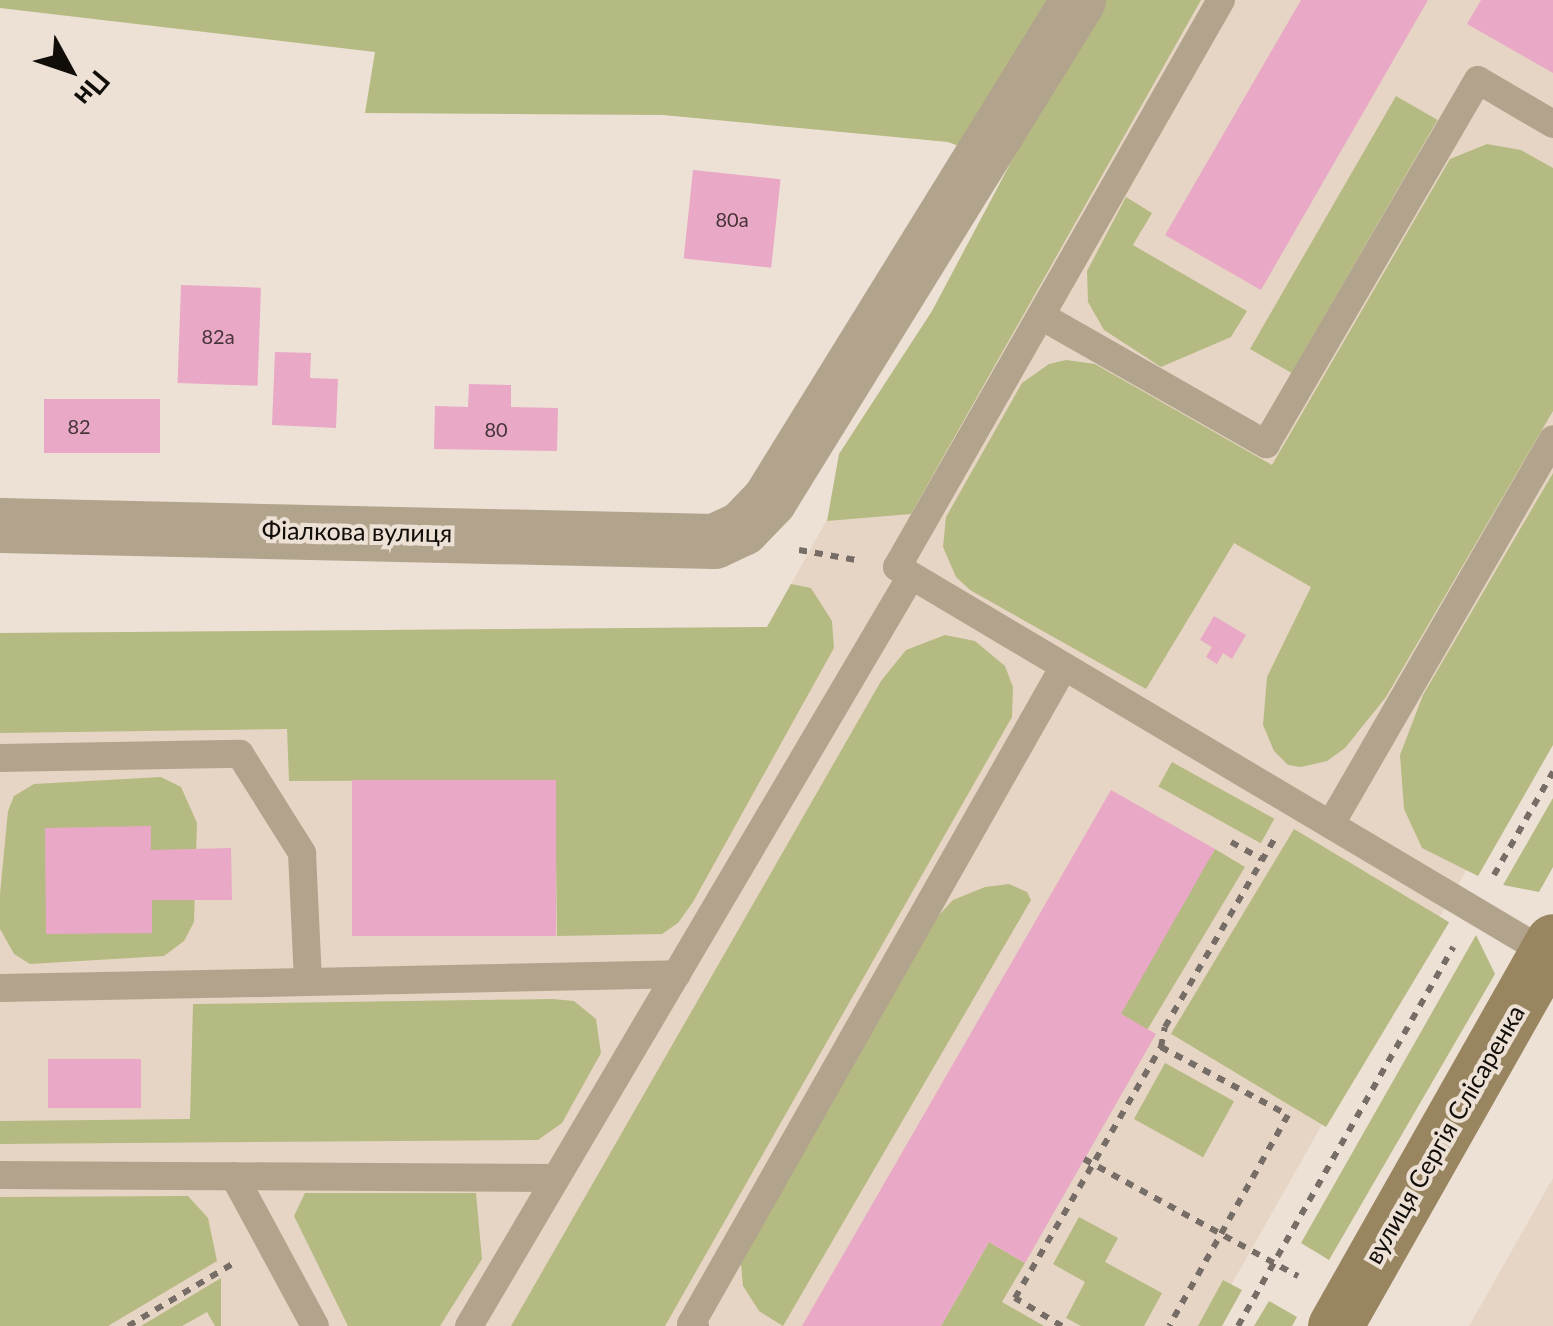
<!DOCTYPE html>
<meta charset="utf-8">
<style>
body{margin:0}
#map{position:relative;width:1553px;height:1326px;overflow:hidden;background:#ede1d6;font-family:Lato,sans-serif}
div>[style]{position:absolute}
.built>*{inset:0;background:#e6d5c4}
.green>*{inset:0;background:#b5ba82;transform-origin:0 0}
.building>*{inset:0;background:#e8a8c6;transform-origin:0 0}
.path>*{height:6px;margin-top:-3px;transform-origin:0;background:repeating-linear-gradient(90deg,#756d66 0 8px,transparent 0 16px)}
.lane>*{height:28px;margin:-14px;padding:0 14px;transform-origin:14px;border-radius:14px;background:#b2a48c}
.street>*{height:55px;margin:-27.5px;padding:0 27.5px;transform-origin:27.5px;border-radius:27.5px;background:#b2a48c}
.secondary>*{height:55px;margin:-27.5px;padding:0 27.5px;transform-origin:27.5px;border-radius:27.5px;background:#998560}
span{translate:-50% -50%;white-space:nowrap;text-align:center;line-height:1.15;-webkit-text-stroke:8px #ede1d6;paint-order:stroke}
.number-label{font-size:20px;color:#473438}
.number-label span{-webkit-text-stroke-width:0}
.street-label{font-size:25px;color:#110d09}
.north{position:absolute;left:20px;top:20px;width:100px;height:100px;-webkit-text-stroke:8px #ede1d6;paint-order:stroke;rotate:130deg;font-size:28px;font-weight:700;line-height:40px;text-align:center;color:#110d09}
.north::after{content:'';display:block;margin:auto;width:35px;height:45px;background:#110d09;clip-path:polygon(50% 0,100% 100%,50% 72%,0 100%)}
</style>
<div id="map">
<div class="built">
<div style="clip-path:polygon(1117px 0,1553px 0,1553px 717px,1208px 1326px,0 1326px,0 633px,767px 627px)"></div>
<div style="clip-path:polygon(1553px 1178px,1553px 1326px,1469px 1326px)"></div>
</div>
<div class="green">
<div style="clip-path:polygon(0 0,1062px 0,972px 151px,948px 142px,663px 115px,365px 113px,375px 52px,0 8px)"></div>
<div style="clip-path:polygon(1097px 0,1201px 0,911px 514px,827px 521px,839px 454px,932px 311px)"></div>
<div style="left:1396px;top:96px;width:48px;height:292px;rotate:30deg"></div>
<div style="clip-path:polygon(1487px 144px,1521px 150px,1553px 168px,1553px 411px,1386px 697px,1345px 748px,1327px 761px,1301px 767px,1288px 765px,1274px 751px,1263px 725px,1267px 677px,1311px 587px,1234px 543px,1146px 689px,970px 590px,956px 577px,943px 547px,946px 517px,1022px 383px,1049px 364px,1066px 360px,1095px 364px,1272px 465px,1450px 159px)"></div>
<div style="clip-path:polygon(1126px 197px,1152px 213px,1133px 245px,1247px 311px,1231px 337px,1161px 367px,1104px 330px,1088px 302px,1087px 271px)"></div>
<div style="clip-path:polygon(1553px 473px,1553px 745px,1478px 876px,1422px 848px,1404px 809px,1400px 755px,1423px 695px)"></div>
<div style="clip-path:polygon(791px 584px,811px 588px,832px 621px,834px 648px,693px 902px,678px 923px,662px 934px,557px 936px,555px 780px,289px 781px,287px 729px,0 733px,0 633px,767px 627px)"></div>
<div style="clip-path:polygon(945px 635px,975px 641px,1005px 666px,1013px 687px,1012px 717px,665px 1326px,511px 1326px,881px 681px,906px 650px)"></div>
<div style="left:1172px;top:762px;width:117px;height:28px;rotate:29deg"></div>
<div style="clip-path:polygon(161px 777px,181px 787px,197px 823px,194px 922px,184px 941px,164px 956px,30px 964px,14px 954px,0 929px,0 894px,8px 811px,14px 796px,34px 784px)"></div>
<div style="clip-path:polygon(1553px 798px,1553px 867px,1539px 892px,1503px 885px)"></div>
<div style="left:1294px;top:829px;width:181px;height:239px;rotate:31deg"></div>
<div style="left:1215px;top:849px;width:35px;height:190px;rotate:31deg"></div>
<div style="clip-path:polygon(1009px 884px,1027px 892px,1031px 900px,783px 1326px,759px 1311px,743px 1286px,741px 1264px,752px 1240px,937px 917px,953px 900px,985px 887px)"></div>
<div style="clip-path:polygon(1476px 935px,1495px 974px,1329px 1260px,1301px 1243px)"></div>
<div style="clip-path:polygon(553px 999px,574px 1001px,596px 1019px,601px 1053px,562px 1123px,538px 1140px,0 1144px,0 1121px,190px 1119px,193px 1004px)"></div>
<div style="left:1165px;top:1063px;width:79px;height:64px;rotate:29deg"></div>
<div style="clip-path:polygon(305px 1193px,476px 1193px,482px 1259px,440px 1326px,348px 1326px,294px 1216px)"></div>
<div style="clip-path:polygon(188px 1196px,208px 1218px,217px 1261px,108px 1326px,0 1326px,0 1197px)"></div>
<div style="clip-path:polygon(1079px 1217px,1118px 1238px,1105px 1262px,1162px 1293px,1144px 1326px,1081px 1326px,1066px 1318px,1085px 1282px,1053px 1264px)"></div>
<div style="clip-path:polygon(989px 1242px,1025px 1263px,1002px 1302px,1044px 1326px,941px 1326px)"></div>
<div style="clip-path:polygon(221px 1278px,221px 1326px,215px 1326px,207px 1312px,182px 1326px,141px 1326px)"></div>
<div style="clip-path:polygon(1223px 1280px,1242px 1290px,1222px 1326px,1198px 1326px)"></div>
<div style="clip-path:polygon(1269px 1301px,1297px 1317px,1292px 1326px,1254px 1326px)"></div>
</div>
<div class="building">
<div style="clip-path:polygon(1301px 0,1428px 0,1261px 290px,1165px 235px)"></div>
<div style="clip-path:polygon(1481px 0,1553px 0,1553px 73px,1467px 24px)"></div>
<div style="left:693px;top:170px;width:88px;height:89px;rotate:6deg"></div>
<div style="left:181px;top:285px;width:80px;height:98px;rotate:2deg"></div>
<div style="clip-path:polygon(275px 352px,311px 353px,310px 378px,338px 379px,336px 428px,272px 425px)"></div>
<div style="clip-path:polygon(469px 384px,511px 385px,511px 407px,558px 408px,557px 451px,434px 449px,435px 406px,468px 407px)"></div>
<div style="left:44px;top:399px;width:116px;height:54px"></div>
<div style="clip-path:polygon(1214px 616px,1246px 635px,1232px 659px,1223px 653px,1217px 664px,1206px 657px,1212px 647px,1200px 640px)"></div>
<div style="left:556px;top:780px;width:156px;height:204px;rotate:90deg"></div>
<div style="clip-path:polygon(1111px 790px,1215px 849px,1121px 1014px,1156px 1034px,1025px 1263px,989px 1242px,941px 1326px,802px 1326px)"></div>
<div style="clip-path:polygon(151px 826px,151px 850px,231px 848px,232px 900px,152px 900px,152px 933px,46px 934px,45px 828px)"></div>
<div style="left:48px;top:1059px;width:93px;height:49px"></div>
</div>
<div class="path">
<div style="left:799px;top:550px;width:58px;rotate:10deg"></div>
<div style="left:1231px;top:842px;width:35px;rotate:29deg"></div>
<div style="left:1494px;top:875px;width:119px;rotate:-60.2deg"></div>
<div style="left:1161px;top:1047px;width:20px;rotate:-79deg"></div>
<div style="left:1165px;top:1027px;width:219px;rotate:-59.8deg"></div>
<div style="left:1084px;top:1159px;width:244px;rotate:28.7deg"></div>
<div style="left:128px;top:1326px;width:123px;rotate:-30.7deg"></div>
<div style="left:1062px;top:1326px;width:55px;rotate:-149.2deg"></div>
<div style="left:1015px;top:1298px;width:290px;rotate:-59.8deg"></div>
<div style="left:1161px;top:1047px;width:144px;rotate:28.2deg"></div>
<div style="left:1288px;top:1115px;width:242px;rotate:119.4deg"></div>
<div style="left:1238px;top:1326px;width:436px;rotate:-60.4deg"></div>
</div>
<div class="lane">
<div style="left:1221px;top:0;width:653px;rotate:119.74deg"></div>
<div style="left:897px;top:567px;width:755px;rotate:30.74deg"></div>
<div style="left:1043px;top:317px;width:257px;rotate:29.7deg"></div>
<div style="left:1266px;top:444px;width:421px;rotate:-59.8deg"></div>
<div style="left:1478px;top:80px;width:87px;rotate:30.4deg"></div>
<div style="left:0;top:758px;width:240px;rotate:-1deg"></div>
<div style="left:240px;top:754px;width:117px;rotate:57.9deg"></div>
<div style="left:302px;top:853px;width:129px;rotate:87.3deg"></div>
<div style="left:308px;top:982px;width:369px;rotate:-1.2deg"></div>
<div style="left:1332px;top:822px;width:442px;rotate:-60deg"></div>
<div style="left:0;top:988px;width:308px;rotate:-1.1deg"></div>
<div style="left:0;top:1175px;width:556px;rotate:0.31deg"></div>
<div style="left:234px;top:1176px;width:170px;rotate:61.6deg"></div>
<div style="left:469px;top:1326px;width:868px;rotate:-59.48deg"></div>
<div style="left:695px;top:1326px;width:4px;rotate:-153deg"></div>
<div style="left:691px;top:1324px;width:754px;rotate:-60.44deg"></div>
</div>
<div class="street">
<div style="left:0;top:525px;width:714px;rotate:1.28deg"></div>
<div style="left:714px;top:541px;width:31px;rotate:-25deg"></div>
<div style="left:742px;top:528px;width:39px;rotate:-46deg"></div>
<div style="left:769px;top:500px;width:588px;rotate:-58.28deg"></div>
</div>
<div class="secondary">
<div style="left:1335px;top:1326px;width:442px;rotate:-60.5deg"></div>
</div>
<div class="number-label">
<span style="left:732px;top:219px">80а</span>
<span style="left:218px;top:336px">82а</span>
<span style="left:79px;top:426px">82</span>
<span style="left:496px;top:429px">80</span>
</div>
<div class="street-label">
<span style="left:357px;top:531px;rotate:1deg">Фіалкова вулиця</span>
<span style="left:1444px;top:1134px;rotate:-60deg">вулиця Сергія Слісаренка</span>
</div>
<div class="north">Пн</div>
</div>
